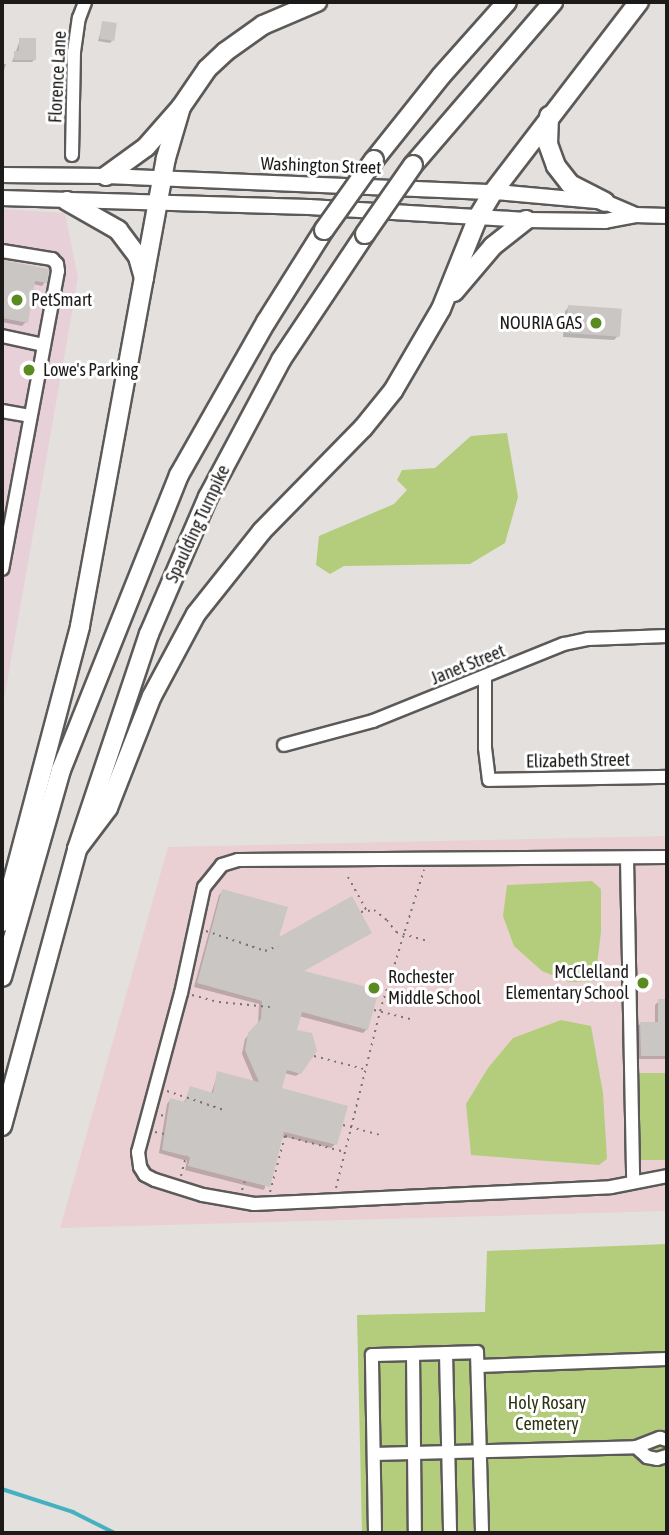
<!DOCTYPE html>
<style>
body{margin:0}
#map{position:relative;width:669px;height:1535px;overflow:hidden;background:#e3e0de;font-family:"Asap Condensed",sans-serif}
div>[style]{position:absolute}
.commercial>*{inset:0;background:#e8d0d9}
.education>*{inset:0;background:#ead0d2}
.green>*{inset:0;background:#b4cd7d;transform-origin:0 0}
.shadow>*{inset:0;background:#0003}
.stream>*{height:3.5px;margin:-1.75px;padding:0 1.75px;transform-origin:1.75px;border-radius:1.75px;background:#45b1c0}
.building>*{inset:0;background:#cac6c4;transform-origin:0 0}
.path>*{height:2px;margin-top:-1px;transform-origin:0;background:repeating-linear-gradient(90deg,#777574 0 2px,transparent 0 7px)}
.roads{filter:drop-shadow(2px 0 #5c5a58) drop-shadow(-2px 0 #5c5a58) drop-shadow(0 2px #5c5a58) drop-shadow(0 -2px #5c5a58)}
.minor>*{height:12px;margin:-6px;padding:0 6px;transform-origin:6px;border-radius:6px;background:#fff}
.major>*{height:14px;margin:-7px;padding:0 7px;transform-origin:7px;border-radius:7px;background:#fff}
.highway>*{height:18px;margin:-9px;padding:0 9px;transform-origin:9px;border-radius:9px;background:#fff}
.bridges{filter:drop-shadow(2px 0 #5c5a58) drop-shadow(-2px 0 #5c5a58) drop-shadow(0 2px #5c5a58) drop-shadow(0 -2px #5c5a58)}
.highway-bridge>*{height:18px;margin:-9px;padding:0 9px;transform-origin:9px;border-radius:9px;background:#fff}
.dots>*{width:19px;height:19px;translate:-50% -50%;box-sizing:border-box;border:4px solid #fff;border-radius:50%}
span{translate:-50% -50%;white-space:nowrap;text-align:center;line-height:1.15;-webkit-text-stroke:6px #fff;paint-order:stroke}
.street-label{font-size:18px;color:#1c1b1a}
.poi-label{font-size:18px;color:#1c1b1a}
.left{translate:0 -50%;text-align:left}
.right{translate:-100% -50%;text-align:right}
.park-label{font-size:18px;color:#2a350e}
.frame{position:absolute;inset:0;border:4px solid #1c1b1a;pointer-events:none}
</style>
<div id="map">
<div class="commercial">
<div style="clip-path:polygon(2px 209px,65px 213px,78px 278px,2px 711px)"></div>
</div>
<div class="education">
<div style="clip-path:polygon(667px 836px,667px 1211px,60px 1228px,168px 847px)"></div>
</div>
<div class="green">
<div style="clip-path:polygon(507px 433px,518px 497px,505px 543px,470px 564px,344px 566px,330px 574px,316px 565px,319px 536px,394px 504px,407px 490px,397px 480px,402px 470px,435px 468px,471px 436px)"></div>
<div style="clip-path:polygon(592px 881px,601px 889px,601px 932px,595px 981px,569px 982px,542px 971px,514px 946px,503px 916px,507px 885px)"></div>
<div style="clip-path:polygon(561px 1020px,591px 1026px,603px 1093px,607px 1159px,599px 1165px,471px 1155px,466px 1104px,488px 1068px,513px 1038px)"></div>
<div style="left:667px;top:1073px;width:87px;height:28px;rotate:90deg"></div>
<div style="clip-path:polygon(667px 1244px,667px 1533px,362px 1533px,357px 1315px,485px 1312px,487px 1251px)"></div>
</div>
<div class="shadow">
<div style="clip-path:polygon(103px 23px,112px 41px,110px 43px,98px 41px)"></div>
<div style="clip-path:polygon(20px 40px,34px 60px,32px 62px,12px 62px)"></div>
<div style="clip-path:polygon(2px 64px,6px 64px,2px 77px)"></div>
<div style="clip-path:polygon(2px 262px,47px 270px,45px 282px,42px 286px,33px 284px,26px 322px,22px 326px,2px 322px)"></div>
<div style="clip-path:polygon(569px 307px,618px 336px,614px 340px,563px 337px,565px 311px)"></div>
<div style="clip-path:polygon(223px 891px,276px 941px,302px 972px,367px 1029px,363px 1033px,299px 1016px,295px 1031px,300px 1073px,296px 1076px,284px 1073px,280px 1090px,335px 1144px,331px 1148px,281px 1136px,264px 1190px,185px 1170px,187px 1161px,159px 1153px,167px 1104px,170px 1100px,183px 1104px,191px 1088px,211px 1094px,218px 1073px,254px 1082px,242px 1054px,245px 1039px,258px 1024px,259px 1004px,194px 987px,219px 895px)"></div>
<div style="clip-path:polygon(659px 1001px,667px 1001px,667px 1059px,638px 1059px,637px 1027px,641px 1023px,655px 1023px,655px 1005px)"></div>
</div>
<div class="stream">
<div style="left:2px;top:1489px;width:75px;rotate:17.9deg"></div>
<div style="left:73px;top:1512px;width:47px;rotate:26.6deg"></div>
</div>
<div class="building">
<div style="left:102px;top:21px;width:15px;height:18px;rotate:8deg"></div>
<div style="clip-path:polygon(19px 38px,36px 38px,36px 60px,14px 60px,14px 51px,19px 51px)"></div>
<div style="clip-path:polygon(2px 260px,49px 269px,47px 283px,35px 281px,28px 323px,2px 318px)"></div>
<div style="left:568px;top:305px;width:54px;height:28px;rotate:4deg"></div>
<div style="clip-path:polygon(222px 889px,288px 907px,279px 937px,352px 896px,372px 933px,304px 971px,379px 990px,368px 1030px,302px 1012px,297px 1030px,312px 1033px,317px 1051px,301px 1074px,287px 1070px,282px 1088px,348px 1106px,337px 1145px,284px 1132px,270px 1187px,188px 1166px,190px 1157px,162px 1150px,170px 1098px,185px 1102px,190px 1086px,213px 1093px,217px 1071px,259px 1082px,245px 1050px,248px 1033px,261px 1019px,262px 1001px,197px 983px)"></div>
<div style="clip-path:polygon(658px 999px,667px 999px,667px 1056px,641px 1056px,640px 1022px,658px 1022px)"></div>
</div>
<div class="path">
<div style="left:348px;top:877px;width:38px;rotate:61deg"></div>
<div style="left:361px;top:912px;width:13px;rotate:-9deg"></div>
<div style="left:374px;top:910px;width:16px;rotate:38deg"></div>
<div style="left:387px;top:920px;width:15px;rotate:53deg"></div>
<div style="left:396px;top:932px;width:35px;rotate:16deg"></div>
<div style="left:206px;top:931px;width:62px;rotate:18.7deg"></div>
<div style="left:265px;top:951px;width:14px;rotate:-21deg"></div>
<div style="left:192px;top:995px;width:28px;rotate:15deg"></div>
<div style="left:219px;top:1002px;width:51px;rotate:5.6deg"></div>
<div style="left:374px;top:1010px;width:37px;rotate:14deg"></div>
<div style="left:314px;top:1056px;width:52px;rotate:14.6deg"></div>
<div style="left:167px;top:1091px;width:60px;rotate:18.4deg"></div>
<div style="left:161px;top:1115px;width:6px;rotate:18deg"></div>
<div style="left:343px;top:1125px;width:39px;rotate:15deg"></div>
<div style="left:155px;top:1132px;width:9px;rotate:13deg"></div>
<div style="left:181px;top:1176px;width:21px;rotate:-76deg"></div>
<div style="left:336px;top:1188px;width:182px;rotate:-76deg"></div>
<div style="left:380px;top:1011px;width:148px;rotate:-72.7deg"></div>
<div style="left:242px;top:1190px;width:9px;rotate:-72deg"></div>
<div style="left:270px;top:1192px;width:58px;rotate:-75deg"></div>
<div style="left:285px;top:1136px;width:62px;rotate:14.9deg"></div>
</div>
<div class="roads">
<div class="minor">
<div style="left:72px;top:155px;width:103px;rotate:-88.9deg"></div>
<div style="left:74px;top:52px;width:34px;rotate:-82deg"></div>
<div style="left:79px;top:18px;width:17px;rotate:-69deg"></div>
<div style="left:2px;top:251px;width:51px;rotate:9.1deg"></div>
<div style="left:52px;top:259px;width:7px;rotate:45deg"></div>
<div style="left:57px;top:264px;width:7px;rotate:82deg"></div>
<div style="left:58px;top:271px;width:303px;rotate:100.6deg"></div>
<div style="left:2px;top:336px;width:43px;rotate:12.1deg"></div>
<div style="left:2px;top:411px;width:28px;rotate:10deg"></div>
<div style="left:485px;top:677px;width:71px;rotate:90deg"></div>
<div style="left:485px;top:748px;width:32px;rotate:83deg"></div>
<div style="left:489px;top:780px;width:178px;rotate:-1deg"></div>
<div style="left:284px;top:745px;width:92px;rotate:-15.1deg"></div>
<div style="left:373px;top:721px;width:206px;rotate:-22deg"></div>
<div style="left:564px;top:644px;width:25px;rotate:-12deg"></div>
<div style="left:588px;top:639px;width:79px;rotate:-2.2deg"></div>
<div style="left:667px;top:857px;width:429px;rotate:179.6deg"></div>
<div style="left:238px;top:860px;width:17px;rotate:163deg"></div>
<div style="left:222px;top:865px;width:28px;rotate:129deg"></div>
<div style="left:204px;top:887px;width:108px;rotate:102.2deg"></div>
<div style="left:181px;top:993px;width:165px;rotate:105.1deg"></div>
<div style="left:138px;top:1152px;width:15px;rotate:82deg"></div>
<div style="left:140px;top:1167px;width:9px;rotate:58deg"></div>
<div style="left:145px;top:1175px;width:11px;rotate:27deg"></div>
<div style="left:155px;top:1180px;width:50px;rotate:17.4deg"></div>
<div style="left:203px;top:1195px;width:52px;rotate:10deg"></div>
<div style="left:254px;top:1204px;width:357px;rotate:-2.7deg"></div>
<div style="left:611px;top:1187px;width:57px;rotate:-11.1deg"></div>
<div style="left:627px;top:858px;width:324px;rotate:88.9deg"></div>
<div style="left:446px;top:1353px;width:180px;rotate:88.7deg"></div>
<div style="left:413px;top:1354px;width:179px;rotate:89.4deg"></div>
<div style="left:478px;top:1366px;width:189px;rotate:-2.1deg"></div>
<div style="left:636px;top:1447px;width:15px;rotate:42deg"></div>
<div style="left:647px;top:1457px;width:10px;rotate:11deg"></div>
<div style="left:657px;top:1459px;width:10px;rotate:-17deg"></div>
<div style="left:374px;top:1454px;width:262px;rotate:-1.5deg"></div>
<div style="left:636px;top:1447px;width:26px;rotate:-21deg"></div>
<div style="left:660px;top:1438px;width:7px;rotate:16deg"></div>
<div style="left:375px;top:1533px;width:178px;rotate:-91deg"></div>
<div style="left:372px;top:1355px;width:105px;rotate:-1.6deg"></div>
<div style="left:477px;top:1352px;width:181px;rotate:88.4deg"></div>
</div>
<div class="major">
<div style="left:2px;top:175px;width:104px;rotate:0.6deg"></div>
<div style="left:106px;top:176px;width:401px;rotate:2.4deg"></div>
<div style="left:507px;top:193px;width:98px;rotate:5.2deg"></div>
<div style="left:605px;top:202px;width:33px;rotate:23deg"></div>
<div style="left:2px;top:198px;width:307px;rotate:1.7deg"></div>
<div style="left:309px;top:207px;width:217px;rotate:3.4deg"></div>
<div style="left:526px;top:220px;width:79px;rotate:0.7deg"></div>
<div style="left:605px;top:221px;width:31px;rotate:-11deg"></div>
<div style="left:635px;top:215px;width:32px;rotate:2deg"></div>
</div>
<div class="highway">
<div style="left:549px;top:116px;width:28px;rotate:92deg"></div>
<div style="left:548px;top:144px;width:23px;rotate:70deg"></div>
<div style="left:556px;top:166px;width:23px;rotate:52deg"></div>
<div style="left:570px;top:184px;width:39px;rotate:27deg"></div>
<div style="left:374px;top:160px;width:107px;rotate:-51.4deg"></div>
<div style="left:441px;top:76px;width:99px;rotate:-48.3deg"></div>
<div style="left:413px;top:165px;width:215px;rotate:-49.3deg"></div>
<div style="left:106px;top:176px;width:49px;rotate:-35.9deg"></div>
<div style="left:146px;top:147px;width:53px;rotate:-48.8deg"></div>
<div style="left:181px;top:107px;width:46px;rotate:-55.6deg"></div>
<div style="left:207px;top:69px;width:25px;rotate:-43deg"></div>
<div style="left:225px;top:52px;width:47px;rotate:-35.4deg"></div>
<div style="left:263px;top:25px;width:59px;rotate:-23.1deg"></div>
<div style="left:67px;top:201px;width:59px;rotate:29.6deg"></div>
<div style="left:118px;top:230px;width:34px;rotate:53deg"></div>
<div style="left:138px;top:257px;width:22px;rotate:74deg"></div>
<div style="left:454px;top:292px;width:60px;rotate:-49.7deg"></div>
<div style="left:493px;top:246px;width:42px;rotate:-38.2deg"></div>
<div style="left:77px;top:849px;width:51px;rotate:-52.9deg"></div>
<div style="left:108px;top:808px;width:120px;rotate:-68.6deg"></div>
<div style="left:152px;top:696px;width:93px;rotate:-61.8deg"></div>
<div style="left:196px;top:614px;width:106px;rotate:-51.5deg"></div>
<div style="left:262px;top:531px;width:144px;rotate:-45.6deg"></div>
<div style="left:363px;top:428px;width:48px;rotate:-51deg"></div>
<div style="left:393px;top:391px;width:95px;rotate:-59.7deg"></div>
<div style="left:441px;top:309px;width:99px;rotate:-68.1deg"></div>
<div style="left:478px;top:217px;width:29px;rotate:-59deg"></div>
<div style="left:493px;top:192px;width:240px;rotate:-52.5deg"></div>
<div style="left:2px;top:922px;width:306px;rotate:-75.2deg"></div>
<div style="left:80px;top:626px;width:476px;rotate:-79.6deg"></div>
<div style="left:166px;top:158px;width:53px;rotate:-73.6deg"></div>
<div style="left:2px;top:977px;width:215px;rotate:-74.1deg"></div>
<div style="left:61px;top:770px;width:318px;rotate:-68.2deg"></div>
<div style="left:179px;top:475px;width:176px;rotate:-60.4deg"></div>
<div style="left:266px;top:322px;width:109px;rotate:-57.8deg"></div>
<div style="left:2px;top:1126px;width:287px;rotate:-74.8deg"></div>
<div style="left:77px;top:849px;width:227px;rotate:-71.5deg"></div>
<div style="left:149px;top:634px;width:149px;rotate:-66.7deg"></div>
<div style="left:208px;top:497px;width:155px;rotate:-61.9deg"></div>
<div style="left:281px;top:360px;width:151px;rotate:-56.3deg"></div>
</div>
</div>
<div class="bridges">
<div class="highway-bridge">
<div style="left:324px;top:230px;width:86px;rotate:-54.5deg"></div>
<div style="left:365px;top:234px;width:84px;rotate:-55.2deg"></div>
</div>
</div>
<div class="dots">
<div style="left:17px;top:300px;background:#5a8b21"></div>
<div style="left:596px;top:323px;background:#5a8b21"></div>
<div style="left:29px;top:370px;background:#5a8b21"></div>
<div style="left:643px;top:983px;background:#5a8b21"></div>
<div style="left:374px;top:988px;background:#5a8b21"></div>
</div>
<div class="street-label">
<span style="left:58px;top:77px;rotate:-87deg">Florence Lane</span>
<span style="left:321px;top:166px;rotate:2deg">Washington Street</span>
<span style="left:198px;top:524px;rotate:-65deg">Spaulding Turnpike</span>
<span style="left:468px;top:665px;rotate:-22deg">Janet Street</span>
<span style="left:578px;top:761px;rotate:-1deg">Elizabeth Street</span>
</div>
<div class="poi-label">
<span class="left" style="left:31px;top:300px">PetSmart</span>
<span class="right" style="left:582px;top:323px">NOURIA GAS</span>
<span class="left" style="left:43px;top:370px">Lowe's Parking</span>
<span class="right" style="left:629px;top:983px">McClelland<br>Elementary School</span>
<span class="left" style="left:388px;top:988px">Rochester<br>Middle School</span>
</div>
<div class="park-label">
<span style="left:547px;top:1414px">Holy Rosary<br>Cemetery</span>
</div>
<div class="frame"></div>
</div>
